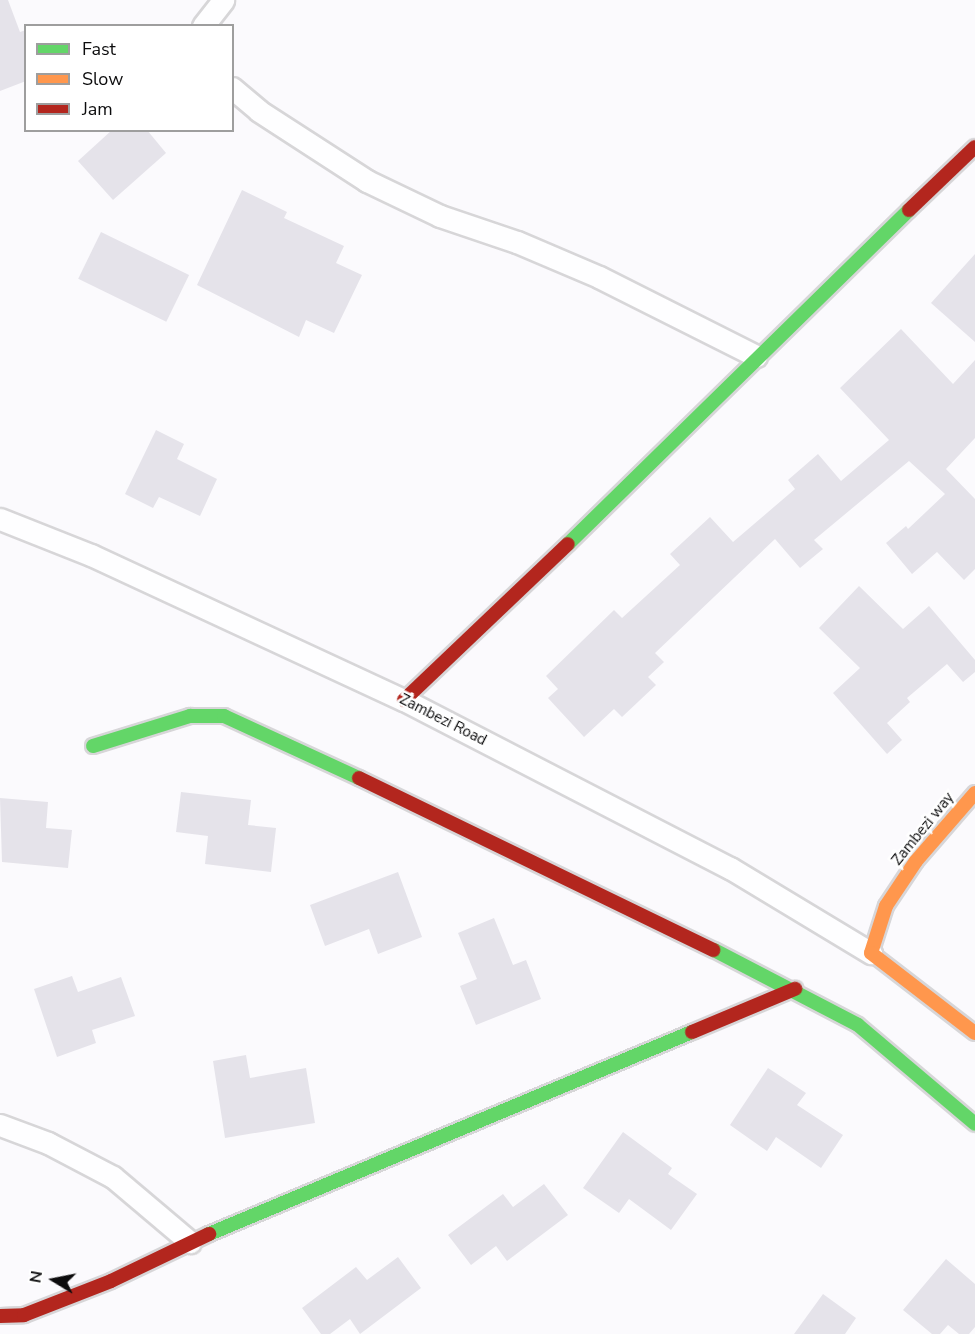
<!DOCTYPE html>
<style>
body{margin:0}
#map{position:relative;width:975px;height:1334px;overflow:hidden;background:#fbfafd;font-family:"Nunito Sans",sans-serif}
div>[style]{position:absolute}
.building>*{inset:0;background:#e5e3ea;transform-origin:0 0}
.roads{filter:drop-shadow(2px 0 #d7d6d8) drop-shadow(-2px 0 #d7d6d8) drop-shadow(0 2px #d7d6d8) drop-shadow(0 -2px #d7d6d8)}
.street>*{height:21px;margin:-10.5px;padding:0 10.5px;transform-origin:10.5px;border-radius:10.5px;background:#fefeff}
.fast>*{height:14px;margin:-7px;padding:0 7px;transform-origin:7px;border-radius:7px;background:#63d668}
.slow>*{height:14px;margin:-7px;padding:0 7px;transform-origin:7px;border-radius:7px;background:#ff974d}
.jam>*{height:14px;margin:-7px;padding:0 7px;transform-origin:7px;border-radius:7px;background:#b3261e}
span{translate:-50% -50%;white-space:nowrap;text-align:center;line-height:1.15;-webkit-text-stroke:5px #fff;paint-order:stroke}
.street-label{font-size:15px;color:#0c0c0d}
.legend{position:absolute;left:24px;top:24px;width:210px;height:108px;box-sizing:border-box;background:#fff;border:2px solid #9e9e9e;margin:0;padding:8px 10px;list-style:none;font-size:18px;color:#0c0c0d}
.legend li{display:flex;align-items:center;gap:12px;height:30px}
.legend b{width:30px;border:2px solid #9e9e9e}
.north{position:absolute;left:24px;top:1250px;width:60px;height:60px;-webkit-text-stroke:4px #fff;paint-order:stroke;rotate:280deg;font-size:16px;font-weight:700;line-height:24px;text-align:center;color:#0c0c0d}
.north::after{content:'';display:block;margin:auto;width:21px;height:27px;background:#0c0c0d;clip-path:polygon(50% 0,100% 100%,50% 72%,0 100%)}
</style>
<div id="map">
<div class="building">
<div style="clip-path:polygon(0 0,8px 0,20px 32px,26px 30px,26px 81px,0 91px)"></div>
<div style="clip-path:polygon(112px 130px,147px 130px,166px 153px,113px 200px,78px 161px)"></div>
<div style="clip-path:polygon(242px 190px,287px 212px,284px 218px,344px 246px,336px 263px,362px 275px,334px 333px,306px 320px,299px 337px,197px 285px)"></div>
<div style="left:101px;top:232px;width:98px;height:52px;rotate:26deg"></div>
<div style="clip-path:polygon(975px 254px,975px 342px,931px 303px)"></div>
<div style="clip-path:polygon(901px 329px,953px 384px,975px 360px,975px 438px,946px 469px,975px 499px,975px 569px,964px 580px,937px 552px,912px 574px,886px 543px,906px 526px,908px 529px,945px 494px,909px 461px,814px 540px,823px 549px,800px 568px,775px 539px,655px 653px,664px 662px,648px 677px,656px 685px,622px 717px,614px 709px,584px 737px,548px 698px,558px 689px,546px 676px,614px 610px,622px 618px,680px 565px,670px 554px,710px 517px,733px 542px,795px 489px,788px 480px,818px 454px,841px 481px,889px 440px,840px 388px)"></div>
<div style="clip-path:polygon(156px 430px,184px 444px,177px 459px,217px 479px,200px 516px,159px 497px,153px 508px,125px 494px)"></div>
<div style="clip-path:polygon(859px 586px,903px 629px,929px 606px,975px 660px,975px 672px,963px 682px,947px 664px,907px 698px,910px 702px,887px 723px,902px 740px,887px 754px,833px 693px,860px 668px,819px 628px)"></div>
<div style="clip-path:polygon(181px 792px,251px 800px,248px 825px,276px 828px,271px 872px,205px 864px,208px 836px,176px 832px)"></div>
<div style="clip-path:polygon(0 798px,48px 802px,46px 828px,72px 830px,68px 868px,2px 862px)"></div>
<div style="clip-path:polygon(398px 872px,422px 937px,378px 954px,369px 929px,325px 946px,310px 905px)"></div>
<div style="clip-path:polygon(494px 918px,513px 965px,526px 960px,541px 999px,476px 1025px,460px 986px,477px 979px,458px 933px)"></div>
<div style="clip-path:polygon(72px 976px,78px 992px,121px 977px,135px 1016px,92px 1030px,96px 1043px,57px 1057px,34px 989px)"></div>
<div style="clip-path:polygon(246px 1055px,250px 1078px,306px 1068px,315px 1123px,225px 1138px,213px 1061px)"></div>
<div style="clip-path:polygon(768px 1068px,806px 1093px,797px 1105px,843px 1135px,821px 1168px,776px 1137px,767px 1151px,730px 1125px)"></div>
<div style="clip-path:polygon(623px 1132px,672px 1168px,668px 1174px,697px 1194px,671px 1230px,629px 1199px,619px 1213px,583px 1188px)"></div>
<div style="clip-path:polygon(544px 1184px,568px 1215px,507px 1261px,496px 1246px,471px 1265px,448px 1235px,503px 1194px,513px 1207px)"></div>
<div style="clip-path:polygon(398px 1257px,421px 1288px,360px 1334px,350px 1319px,330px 1334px,321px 1334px,302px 1308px,356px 1267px,367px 1280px)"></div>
<div style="clip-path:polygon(946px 1259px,975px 1284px,975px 1327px,969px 1334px,959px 1334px,948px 1325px,940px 1334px,932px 1334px,903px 1310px)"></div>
<div style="clip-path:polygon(823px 1294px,856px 1318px,845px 1334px,794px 1334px)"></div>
</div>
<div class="roads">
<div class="street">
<div style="left:203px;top:26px;width:33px;rotate:-52deg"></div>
<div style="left:232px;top:88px;width:35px;rotate:40deg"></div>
<div style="left:259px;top:111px;width:129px;rotate:32.9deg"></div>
<div style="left:367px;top:181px;width:81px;rotate:25.6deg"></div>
<div style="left:440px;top:216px;width:81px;rotate:18.7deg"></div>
<div style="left:517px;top:242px;width:89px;rotate:23.1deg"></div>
<div style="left:599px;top:277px;width:176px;rotate:26.7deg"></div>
<div style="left:0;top:519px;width:98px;rotate:21.6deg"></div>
<div style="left:91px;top:555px;width:345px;rotate:24.9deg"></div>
<div style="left:404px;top:700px;width:367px;rotate:27.3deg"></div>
<div style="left:730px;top:868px;width:165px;rotate:31.1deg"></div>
<div style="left:0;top:1125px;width:51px;rotate:20.6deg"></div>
<div style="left:48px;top:1143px;width:73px;rotate:27.6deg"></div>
<div style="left:113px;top:1177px;width:101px;rotate:40.2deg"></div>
</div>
<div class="fast">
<div style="left:568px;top:544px;width:477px;rotate:-44.4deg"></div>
<div style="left:93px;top:746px;width:102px;rotate:-17.2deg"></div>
<div style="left:190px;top:716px;width:34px"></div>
<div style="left:224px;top:716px;width:149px;rotate:24.7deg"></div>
<div style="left:714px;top:950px;width:162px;rotate:27.5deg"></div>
<div style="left:858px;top:1025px;width:153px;rotate:40.2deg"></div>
<div style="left:209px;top:1234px;width:524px;rotate:-22.7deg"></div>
</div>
<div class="slow">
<div style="left:975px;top:793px;width:90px;rotate:130.9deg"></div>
<div style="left:916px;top:861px;width:54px;rotate:123.7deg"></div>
<div style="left:886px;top:906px;width:49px;rotate:107.7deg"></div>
<div style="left:871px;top:953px;width:131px;rotate:37.6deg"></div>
</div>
<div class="jam">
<div style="left:909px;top:210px;width:91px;rotate:-43.7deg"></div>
<div style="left:404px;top:700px;width:226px;rotate:-43.6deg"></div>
<div style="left:359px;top:778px;width:394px;rotate:25.9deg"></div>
<div style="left:692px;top:1032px;width:112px;rotate:-22.7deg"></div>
<div style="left:0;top:1316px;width:24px;rotate:-2deg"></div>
<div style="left:24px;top:1315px;width:93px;rotate:-21.3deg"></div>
<div style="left:111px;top:1281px;width:109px;rotate:-25.6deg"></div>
</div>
</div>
<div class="street-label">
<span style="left:443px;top:720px;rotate:27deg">Zambezi Road</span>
<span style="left:923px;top:829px;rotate:-51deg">Zambezi way</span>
</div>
<ul class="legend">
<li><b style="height:8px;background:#63d668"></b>Fast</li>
<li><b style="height:8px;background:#ff974d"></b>Slow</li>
<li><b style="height:8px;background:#b3261e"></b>Jam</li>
</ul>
<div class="north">N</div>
</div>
